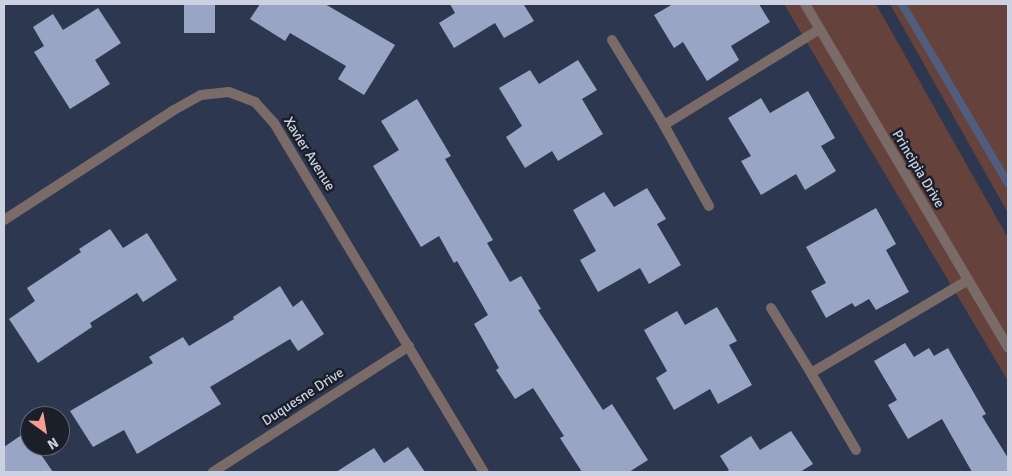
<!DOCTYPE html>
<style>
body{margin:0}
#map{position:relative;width:1012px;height:476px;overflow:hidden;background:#2e3750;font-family:Signika,sans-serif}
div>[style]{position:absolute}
.green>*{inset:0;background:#65423c}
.stream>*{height:8px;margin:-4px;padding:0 4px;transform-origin:4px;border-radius:4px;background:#515d7e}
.building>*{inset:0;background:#99a5c4;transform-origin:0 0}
.service>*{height:10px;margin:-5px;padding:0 5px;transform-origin:5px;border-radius:5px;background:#7b6b68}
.minor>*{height:10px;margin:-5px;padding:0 5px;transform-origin:5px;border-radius:5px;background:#7b6b68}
span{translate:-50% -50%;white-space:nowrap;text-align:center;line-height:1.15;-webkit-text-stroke:5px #1b1f2a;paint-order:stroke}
.street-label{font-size:14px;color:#cbd1e1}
.frame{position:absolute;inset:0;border:5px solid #cbd1e1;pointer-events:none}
.north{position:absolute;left:20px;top:406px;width:50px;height:50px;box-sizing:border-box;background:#1b1f2a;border:1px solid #616673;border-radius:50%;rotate:148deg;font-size:14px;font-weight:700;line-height:20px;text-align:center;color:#cbd1e1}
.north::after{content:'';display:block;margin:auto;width:18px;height:22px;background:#f59d8e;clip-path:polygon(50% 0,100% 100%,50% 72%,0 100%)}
</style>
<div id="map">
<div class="green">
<div style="clip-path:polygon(784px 4px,876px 4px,1008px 238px,1008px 381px)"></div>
<div style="clip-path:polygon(890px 4px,1008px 4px,1008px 213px)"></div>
</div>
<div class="stream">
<div style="left:902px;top:4px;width:208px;rotate:59.4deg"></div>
</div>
<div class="building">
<div style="left:184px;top:4px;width:31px;height:29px"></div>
<div style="clip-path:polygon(260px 4px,325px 4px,395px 45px,364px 95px,338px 79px,346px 66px,290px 33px,285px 41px,250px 19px)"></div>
<div style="clip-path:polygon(450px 4px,527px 4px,524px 5px,534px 21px,504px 38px,495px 23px,454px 48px,439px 23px,455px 13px)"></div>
<div style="clip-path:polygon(673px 4px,759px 4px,770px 22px,731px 46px,739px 60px,707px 81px,683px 42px,674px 48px,654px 15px)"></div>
<div style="clip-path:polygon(98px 8px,121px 43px,95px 60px,110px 84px,70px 109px,34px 52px,44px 46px,33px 27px,53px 14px,63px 30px)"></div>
<div style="clip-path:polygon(578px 60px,597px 90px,582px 99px,603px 134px,558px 161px,552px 151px,525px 168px,506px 137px,522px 126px,499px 88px,530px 70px,539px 84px)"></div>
<div style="clip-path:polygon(808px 91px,835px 138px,821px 146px,836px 171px,805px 190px,796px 174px,761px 195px,741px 161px,751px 156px,728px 118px,761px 98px,770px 113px)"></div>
<div style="clip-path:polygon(417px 99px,451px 156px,445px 159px,493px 240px,487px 243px,510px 282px,521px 276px,541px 309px,538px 310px,603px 410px,612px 404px,648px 460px,629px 472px,582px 472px,560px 438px,564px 436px,533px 388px,515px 399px,496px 370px,499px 368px,474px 324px,488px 315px,457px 261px,454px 263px,439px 236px,421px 247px,373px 166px,399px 150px,381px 121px)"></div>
<div style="clip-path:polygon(647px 188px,666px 219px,657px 224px,681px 265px,649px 284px,640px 268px,598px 292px,580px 260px,596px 251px,573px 210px,604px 192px,614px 207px)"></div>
<div style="clip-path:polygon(876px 208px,896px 244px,886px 250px,909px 292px,876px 310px,869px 299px,855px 307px,852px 303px,826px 318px,811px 291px,826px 283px,806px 247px)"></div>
<div style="clip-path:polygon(110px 229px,123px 248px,147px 233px,177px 280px,143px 302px,137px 293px,90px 323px,92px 327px,38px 363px,9px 319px,35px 301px,27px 288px,81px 252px,79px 249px)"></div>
<div style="clip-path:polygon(280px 286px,293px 307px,302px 300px,324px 334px,298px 351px,290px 339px,210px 387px,221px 404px,137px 454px,124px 430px,93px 447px,70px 411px,153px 363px,149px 357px,183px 337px,189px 346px,234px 319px,233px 317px)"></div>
<div style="clip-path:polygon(717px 307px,737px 341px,729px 345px,752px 385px,718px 404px,710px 389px,674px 410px,656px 378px,667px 371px,644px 330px,677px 311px,685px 325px)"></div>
<div style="clip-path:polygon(905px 343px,914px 357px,929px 348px,934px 356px,948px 348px,986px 414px,982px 416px,1008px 458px,1008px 472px,972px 472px,942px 419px,908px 439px,888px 405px,897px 400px,874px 361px)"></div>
<div style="clip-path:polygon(791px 431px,813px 464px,800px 472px,725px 472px,729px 470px,720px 456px,751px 436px,760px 450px)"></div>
<div style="clip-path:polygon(26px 432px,30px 439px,30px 446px,35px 446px,53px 472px,4px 472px,4px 447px)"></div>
<div style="clip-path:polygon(408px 447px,425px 472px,336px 472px,374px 448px,384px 463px)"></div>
</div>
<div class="service">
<div style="left:612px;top:40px;width:100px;rotate:58.5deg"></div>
<div style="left:709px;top:206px;width:93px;rotate:-119.1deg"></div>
<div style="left:664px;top:125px;width:183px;rotate:-31.6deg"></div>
<div style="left:771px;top:308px;width:76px;rotate:58.4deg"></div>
<div style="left:856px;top:450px;width:89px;rotate:-120.3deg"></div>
<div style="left:811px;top:373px;width:182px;rotate:-30.6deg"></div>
</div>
<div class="minor">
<div style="left:805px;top:4px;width:399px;rotate:59.4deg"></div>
<div style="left:4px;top:220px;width:202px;rotate:-32.9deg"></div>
<div style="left:174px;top:110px;width:31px;rotate:-29deg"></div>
<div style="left:201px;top:95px;width:28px;rotate:-6deg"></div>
<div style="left:229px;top:92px;width:28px;rotate:21deg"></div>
<div style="left:255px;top:102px;width:28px;rotate:48deg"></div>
<div style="left:274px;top:123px;width:407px;rotate:59deg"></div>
<div style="left:213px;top:472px;width:233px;rotate:-32.7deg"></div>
</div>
<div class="street-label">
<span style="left:309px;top:154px;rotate:58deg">Xavier Avenue</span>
<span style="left:918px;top:169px;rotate:59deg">Principia Drive</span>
<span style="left:303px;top:397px;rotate:-33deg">Duquesne Drive</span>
</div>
<div class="frame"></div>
<div class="north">N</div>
</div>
